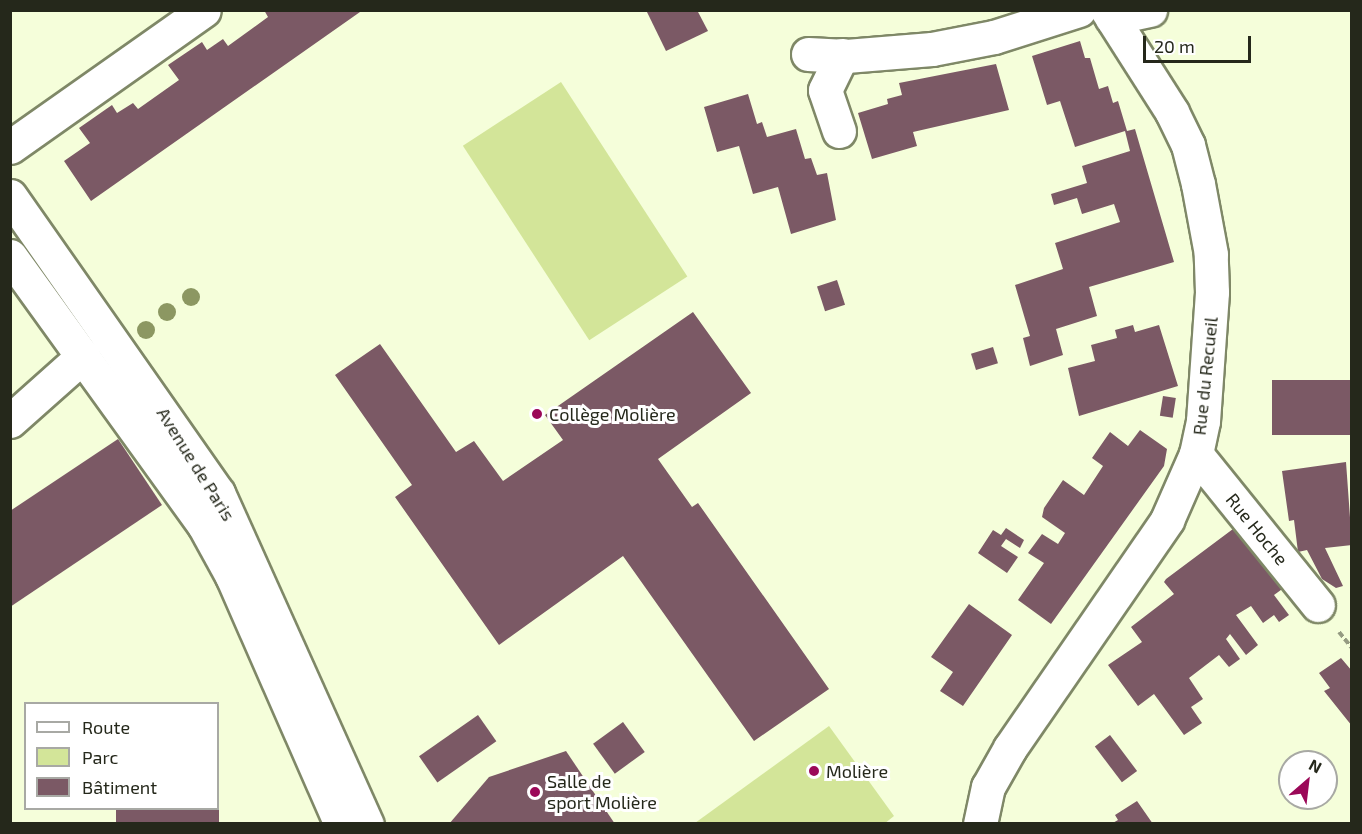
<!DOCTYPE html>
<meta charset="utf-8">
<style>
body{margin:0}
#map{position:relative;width:1362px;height:834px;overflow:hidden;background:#f5feda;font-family:"Exo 2",sans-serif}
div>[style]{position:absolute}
.green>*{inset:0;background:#d3e599;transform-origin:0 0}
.building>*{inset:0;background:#7b5965;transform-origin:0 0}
.path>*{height:4px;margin-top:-2px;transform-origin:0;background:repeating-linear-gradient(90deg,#959b82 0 6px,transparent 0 9px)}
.roads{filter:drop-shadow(2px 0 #7f8867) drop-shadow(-2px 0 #7f8867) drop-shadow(0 2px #7f8867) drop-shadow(0 -2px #7f8867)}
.minor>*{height:33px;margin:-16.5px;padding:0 16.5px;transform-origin:16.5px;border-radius:16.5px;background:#fff}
.trees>*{width:18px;height:18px;margin:-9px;border-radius:50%;background:#8c9762}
.dots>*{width:16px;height:16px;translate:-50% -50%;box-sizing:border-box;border:3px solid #fff;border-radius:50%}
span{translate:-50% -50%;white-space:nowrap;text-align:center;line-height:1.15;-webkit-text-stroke:6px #fff;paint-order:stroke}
.street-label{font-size:18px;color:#25281b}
.poi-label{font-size:18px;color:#25281b}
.left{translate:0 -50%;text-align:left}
.frame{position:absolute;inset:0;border:12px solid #25281b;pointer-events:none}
.legend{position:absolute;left:24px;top:702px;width:195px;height:108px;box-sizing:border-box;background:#fff;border:2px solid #a8a9a4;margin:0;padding:8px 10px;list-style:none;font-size:18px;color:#25281b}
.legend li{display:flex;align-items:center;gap:12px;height:30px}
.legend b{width:30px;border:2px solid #a8a9a4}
.north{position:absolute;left:1278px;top:750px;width:60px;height:60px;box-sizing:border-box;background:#fff;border:2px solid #a8a9a4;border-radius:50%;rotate:28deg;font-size:16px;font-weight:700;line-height:24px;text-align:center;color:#25281b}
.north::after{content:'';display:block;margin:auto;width:21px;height:27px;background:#9b0858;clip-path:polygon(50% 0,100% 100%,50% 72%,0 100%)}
.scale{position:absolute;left:1143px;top:36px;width:108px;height:27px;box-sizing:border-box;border:3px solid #25281b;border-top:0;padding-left:8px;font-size:18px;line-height:21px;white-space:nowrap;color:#25281b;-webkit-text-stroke:4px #fff;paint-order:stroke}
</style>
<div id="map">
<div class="green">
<div style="left:561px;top:82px;width:232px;height:117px;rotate:57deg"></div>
<div style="clip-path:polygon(829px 726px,894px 816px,884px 824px,695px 823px)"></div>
</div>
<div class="building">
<div style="clip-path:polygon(264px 10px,360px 12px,91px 201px,64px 161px,90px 143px,79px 128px,112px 105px,117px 113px,133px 103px,138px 109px,179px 80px,168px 65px,202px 42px,207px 50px,223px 39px,228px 46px,268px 17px)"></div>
<div style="clip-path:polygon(646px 10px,697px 10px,708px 31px,666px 51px)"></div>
<div style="clip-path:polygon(1080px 41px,1085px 58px,1090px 58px,1099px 89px,1108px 86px,1113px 103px,1118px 101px,1127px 131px,1135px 129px,1174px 262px,1089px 287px,1097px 316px,1056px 329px,1063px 355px,1030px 366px,1023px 338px,1030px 336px,1015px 285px,1063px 269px,1055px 243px,1120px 222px,1114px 204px,1082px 214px,1077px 198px,1054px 205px,1051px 194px,1087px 183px,1082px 166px,1130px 151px,1125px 131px,1075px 147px,1060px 101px,1047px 105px,1032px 56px)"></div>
<div style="clip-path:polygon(996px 64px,1009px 110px,913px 132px,917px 146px,872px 159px,858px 113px,888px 104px,887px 99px,902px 95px,899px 83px)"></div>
<div style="clip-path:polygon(748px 94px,757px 124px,762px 122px,767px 137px,796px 129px,805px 159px,811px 158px,817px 175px,827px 173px,836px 220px,791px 234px,778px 187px,753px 194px,739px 146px,717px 152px,704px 107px)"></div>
<div style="left:837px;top:280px;width:26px;height:21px;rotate:72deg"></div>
<div style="clip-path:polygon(693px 312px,751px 393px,658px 459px,692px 507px,698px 503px,829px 689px,754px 741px,623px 556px,499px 645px,395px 497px,412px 485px,335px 375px,380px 344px,456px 452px,474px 441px,503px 481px,563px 440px,545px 415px)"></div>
<div style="clip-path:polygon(1133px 325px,1135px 332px,1159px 325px,1178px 386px,1079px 416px,1068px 368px,1095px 361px,1091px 345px,1117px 338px,1115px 330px)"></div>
<div style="left:993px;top:347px;width:17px;height:23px;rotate:73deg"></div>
<div style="left:1352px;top:380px;width:55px;height:80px;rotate:90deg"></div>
<div style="left:1163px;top:396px;width:13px;height:20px;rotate:9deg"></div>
<div style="clip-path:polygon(1140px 430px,1167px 449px,1164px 466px,1051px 624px,1018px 600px,1044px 563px,1028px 553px,1042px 534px,1058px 544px,1065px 533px,1042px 517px,1044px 508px,1063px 480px,1084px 495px,1103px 466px,1092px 458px,1110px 432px,1128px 446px)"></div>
<div style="clip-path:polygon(118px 439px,162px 505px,10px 607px,10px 511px)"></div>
<div style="clip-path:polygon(1346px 462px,1352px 545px,1325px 548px,1343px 586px,1336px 588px,1322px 579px,1307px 550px,1298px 552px,1294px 520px,1289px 521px,1282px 471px)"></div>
<div style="clip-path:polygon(1237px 526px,1285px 587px,1274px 595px,1289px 615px,1279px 622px,1274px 615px,1263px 623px,1251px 606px,1236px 615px,1258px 645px,1246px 655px,1230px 634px,1226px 639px,1240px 659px,1229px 667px,1219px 655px,1189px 678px,1203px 699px,1191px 707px,1202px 723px,1184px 735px,1154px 694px,1138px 706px,1108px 665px,1142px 642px,1131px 627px,1174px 594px,1164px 582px,1166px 579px)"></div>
<div style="clip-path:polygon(1006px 528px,1024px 540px,1020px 548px,1006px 539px,1001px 546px,1018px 557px,1007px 573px,978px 553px,993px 530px,1001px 535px)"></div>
<div style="clip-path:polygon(969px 604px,1012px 635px,963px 706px,940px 691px,953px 672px,931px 657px)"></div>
<div style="clip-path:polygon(1341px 658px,1352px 671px,1352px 726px,1324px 691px,1330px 688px,1319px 673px)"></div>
<div style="left:478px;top:715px;width:32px;height:72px;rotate:55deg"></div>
<div style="left:623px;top:722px;width:37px;height:37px;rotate:54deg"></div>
<div style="left:1110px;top:735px;width:45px;height:19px;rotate:53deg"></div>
<div style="clip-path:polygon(566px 751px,615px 824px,449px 824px,489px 777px)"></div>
<div style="clip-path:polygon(1137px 801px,1153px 824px,1111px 824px,1118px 820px,1115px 815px)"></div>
<div style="left:116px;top:808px;width:103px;height:17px"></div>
</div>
<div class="path">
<div style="left:1339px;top:632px;width:21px;rotate:51deg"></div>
</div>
<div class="roads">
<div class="minor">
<div style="left:1112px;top:18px;width:39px;rotate:-12deg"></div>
<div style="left:808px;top:54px;width:38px;rotate:3deg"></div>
<div style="left:846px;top:56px;width:86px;rotate:-4.7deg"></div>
<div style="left:932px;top:49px;width:63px;rotate:-11deg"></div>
<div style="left:994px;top:37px;width:89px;rotate:-17.6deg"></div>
<div style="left:839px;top:131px;width:43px;rotate:-108.9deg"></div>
<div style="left:825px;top:90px;width:39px;rotate:-64deg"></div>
<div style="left:10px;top:147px;width:237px;rotate:-35.2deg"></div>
<div style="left:10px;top:196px;width:363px;rotate:55deg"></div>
<div style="left:218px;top:493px;width:363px;rotate:65.8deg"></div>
<div style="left:10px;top:256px;width:332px;rotate:54.2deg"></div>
<div style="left:204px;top:525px;width:58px;rotate:61.2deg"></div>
<div style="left:232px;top:576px;width:271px;rotate:66.3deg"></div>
<div style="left:10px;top:421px;width:98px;rotate:-41.7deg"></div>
<div style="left:1196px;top:454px;width:194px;rotate:51.1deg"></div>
<div style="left:980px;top:824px;width:38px;rotate:-78deg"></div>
<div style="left:988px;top:787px;width:45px;rotate:-60.6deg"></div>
<div style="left:1010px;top:748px;width:277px;rotate:-55.4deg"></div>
<div style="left:1167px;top:520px;width:72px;rotate:-66.3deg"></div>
<div style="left:1196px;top:454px;width:34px;rotate:-78deg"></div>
<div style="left:1203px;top:421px;width:129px;rotate:-86deg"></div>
<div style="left:1212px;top:292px;width:38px;rotate:-92deg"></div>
<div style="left:1211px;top:254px;width:71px;rotate:-100.5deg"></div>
<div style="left:1198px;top:184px;width:40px;rotate:-104.4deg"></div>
<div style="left:1188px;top:145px;width:37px;rotate:-116deg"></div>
<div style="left:1172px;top:112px;width:121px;rotate:-122.5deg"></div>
</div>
</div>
<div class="trees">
<div style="left:191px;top:297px"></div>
<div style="left:167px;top:312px"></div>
<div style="left:146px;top:330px"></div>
</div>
<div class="dots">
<div style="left:537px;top:414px;background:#9b0858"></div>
<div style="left:814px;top:771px;background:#9b0858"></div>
<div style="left:535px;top:792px;background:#9b0858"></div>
</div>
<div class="street-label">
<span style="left:1205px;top:376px;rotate:-84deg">Rue du Recueil</span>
<span style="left:196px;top:464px;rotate:58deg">Avenue de Paris</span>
<span style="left:1257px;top:529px;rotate:51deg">Rue Hoche</span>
</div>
<div class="poi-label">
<span class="left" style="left:549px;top:414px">Collège Molière</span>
<span class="left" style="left:826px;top:771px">Molière</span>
<span class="left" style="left:547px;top:792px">Salle de<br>sport Molière</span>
</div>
<div class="frame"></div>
<ul class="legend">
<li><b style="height:8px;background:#fff"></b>Route</li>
<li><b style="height:16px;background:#d3e599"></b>Parc</li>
<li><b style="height:16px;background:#7b5965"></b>Bâtiment</li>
</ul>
<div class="north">N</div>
<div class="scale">20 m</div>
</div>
